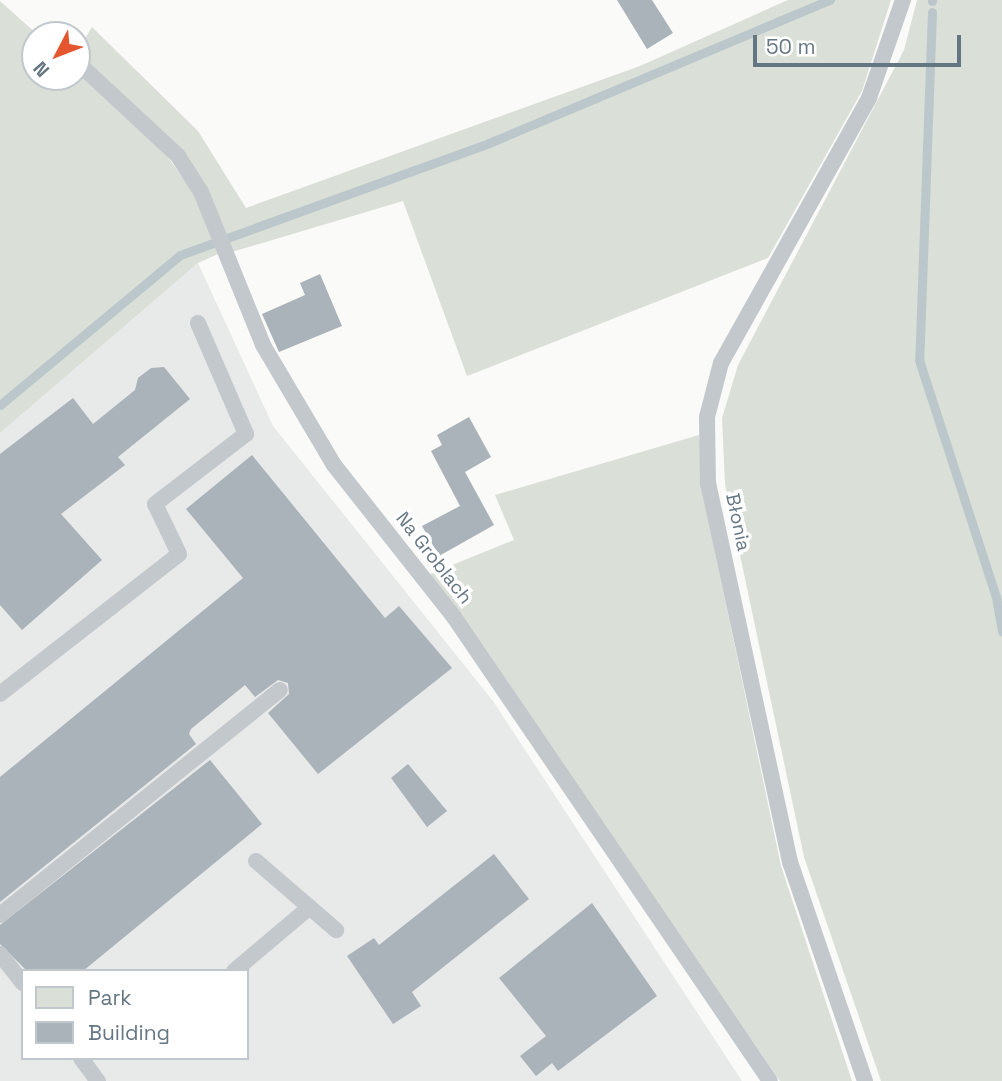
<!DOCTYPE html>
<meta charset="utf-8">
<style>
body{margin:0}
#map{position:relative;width:1002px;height:1081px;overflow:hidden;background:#fafaf8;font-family:"Space Grotesk",sans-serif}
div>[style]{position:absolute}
.built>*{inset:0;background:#e8e9e9}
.green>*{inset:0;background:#dadfd7}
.stream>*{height:9px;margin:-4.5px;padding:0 4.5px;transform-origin:4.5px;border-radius:4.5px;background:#bbc7cb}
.building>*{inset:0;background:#aab3b9}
.service>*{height:16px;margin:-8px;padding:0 8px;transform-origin:8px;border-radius:8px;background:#c3c8cc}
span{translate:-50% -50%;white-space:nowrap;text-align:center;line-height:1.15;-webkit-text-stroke:7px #fff;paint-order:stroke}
.street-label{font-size:19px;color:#657683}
.legend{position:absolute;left:21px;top:969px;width:228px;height:91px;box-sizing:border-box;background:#fff;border:2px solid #c1c8cd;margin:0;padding:9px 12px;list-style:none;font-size:21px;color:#657683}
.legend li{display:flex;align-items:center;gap:14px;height:35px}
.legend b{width:35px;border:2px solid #c1c8cd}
.north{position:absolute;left:21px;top:21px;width:70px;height:70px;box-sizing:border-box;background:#fff;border:2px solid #c1c8cd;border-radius:50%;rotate:228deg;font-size:19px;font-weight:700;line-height:28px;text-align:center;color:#657683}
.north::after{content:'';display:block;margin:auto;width:24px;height:32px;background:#e4572e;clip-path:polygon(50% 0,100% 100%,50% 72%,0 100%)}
.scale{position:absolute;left:753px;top:35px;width:208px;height:32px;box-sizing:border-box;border:4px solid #657683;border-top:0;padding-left:9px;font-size:21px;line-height:24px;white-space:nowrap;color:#657683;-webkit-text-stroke:5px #fff;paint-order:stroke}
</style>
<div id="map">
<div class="built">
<div style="clip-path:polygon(evenodd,198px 263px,273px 426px,493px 701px,742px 1081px,0 1081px,0 433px,198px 263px,23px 971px,247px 971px,247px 1058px,23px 1058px,23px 971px)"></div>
</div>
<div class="green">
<div style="clip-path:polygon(788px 0,891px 0,862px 91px,768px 258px,467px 376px,403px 201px,232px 252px,184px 151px,77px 52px,92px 27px,198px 131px,246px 208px,640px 66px)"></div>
<div style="clip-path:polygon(917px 0,1002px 0,1002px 1081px,881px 1081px,804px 857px,725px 484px,722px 418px,738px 365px,904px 50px)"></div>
<div style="clip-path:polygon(0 1px,38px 35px,35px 77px,77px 77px,77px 70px,155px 140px,198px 198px,218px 254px,198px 263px,0 433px)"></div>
<div style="clip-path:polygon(699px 435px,710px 528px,781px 866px,852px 1081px,780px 1081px,430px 574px,514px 540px,495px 495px)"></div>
</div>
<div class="stream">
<div style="left:932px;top:0;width:1px;rotate:90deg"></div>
<div style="left:932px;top:12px;width:348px;rotate:92.1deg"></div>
<div style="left:919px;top:360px;width:249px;rotate:72deg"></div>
<div style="left:996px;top:597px;width:35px;rotate:80deg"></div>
<div style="left:0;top:405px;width:234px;rotate:-39.8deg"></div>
<div style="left:180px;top:255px;width:329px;rotate:-19.9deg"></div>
<div style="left:489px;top:143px;width:370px;rotate:-22.8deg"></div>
</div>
<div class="building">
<div style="clip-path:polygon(617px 0,652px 0,673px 33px,647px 49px)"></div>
<div style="clip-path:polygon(320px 274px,342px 326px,279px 352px,262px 314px,305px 295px,300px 283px)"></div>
<div style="clip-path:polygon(164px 367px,190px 399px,118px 457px,125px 465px,61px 514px,102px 560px,22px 630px,0 605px,0 454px,73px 398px,93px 424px,135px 390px,138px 378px,151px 368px)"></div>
<div style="clip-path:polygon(469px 417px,491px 457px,465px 472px,494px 525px,439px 556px,422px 526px,460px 506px,431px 451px,442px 445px,437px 435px)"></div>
<div style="clip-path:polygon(252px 455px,385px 618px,399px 606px,452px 668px,318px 774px,268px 713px,289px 694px,288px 683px,278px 680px,255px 697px,245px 685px,191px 729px,189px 734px,196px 744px,0 902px,0 777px,243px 578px,186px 509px)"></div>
<div style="clip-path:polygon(210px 760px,262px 824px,83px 971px,27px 971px,0 944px,0 925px)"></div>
<div style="clip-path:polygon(408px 764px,447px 811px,427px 827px,391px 778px)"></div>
<div style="clip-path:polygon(494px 854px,529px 899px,412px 992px,421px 1006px,393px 1024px,347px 956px,374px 938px,379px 945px)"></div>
<div style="clip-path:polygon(592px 903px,657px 996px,558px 1071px,552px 1063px,536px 1076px,520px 1056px,546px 1036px,499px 978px)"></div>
</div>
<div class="service">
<div style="left:77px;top:62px;width:138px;rotate:42.9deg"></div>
<div style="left:178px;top:156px;width:43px;rotate:57.4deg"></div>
<div style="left:201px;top:192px;width:165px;rotate:67.9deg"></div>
<div style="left:263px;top:345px;width:139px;rotate:59.4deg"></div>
<div style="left:334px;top:465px;width:194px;rotate:51.7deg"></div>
<div style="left:454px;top:617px;width:561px;rotate:55.74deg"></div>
<div style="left:0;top:694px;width:227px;rotate:-38deg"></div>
<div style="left:179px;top:554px;width:55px;rotate:-115.6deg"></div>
<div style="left:155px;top:504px;width:115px;rotate:-37.6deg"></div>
<div style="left:246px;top:434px;width:121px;rotate:-113.4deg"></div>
<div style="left:256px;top:861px;width:106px;rotate:40.8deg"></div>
<div style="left:0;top:915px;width:359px;rotate:-38.8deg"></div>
<div style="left:0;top:954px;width:37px;rotate:52deg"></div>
<div style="left:234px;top:971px;width:99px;rotate:-40.1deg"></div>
<div style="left:81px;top:1058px;width:29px;rotate:54deg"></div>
<div style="left:865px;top:1081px;width:231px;rotate:-108.9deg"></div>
<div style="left:790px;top:862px;width:387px;rotate:-102.2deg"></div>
<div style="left:708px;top:484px;width:67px;rotate:-90.9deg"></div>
<div style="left:707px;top:417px;width:56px;rotate:-75.5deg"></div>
<div style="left:721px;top:363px;width:304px;rotate:-60.8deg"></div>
<div style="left:869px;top:98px;width:104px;rotate:-70.9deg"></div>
</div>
<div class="street-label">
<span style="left:738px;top:522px;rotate:78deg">Błonia</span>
<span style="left:434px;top:558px;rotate:52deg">Na Groblach</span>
</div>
<ul class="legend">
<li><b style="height:19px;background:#dadfd7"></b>Park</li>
<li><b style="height:19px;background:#aab3b9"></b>Building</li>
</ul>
<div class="north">N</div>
<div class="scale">50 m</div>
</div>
